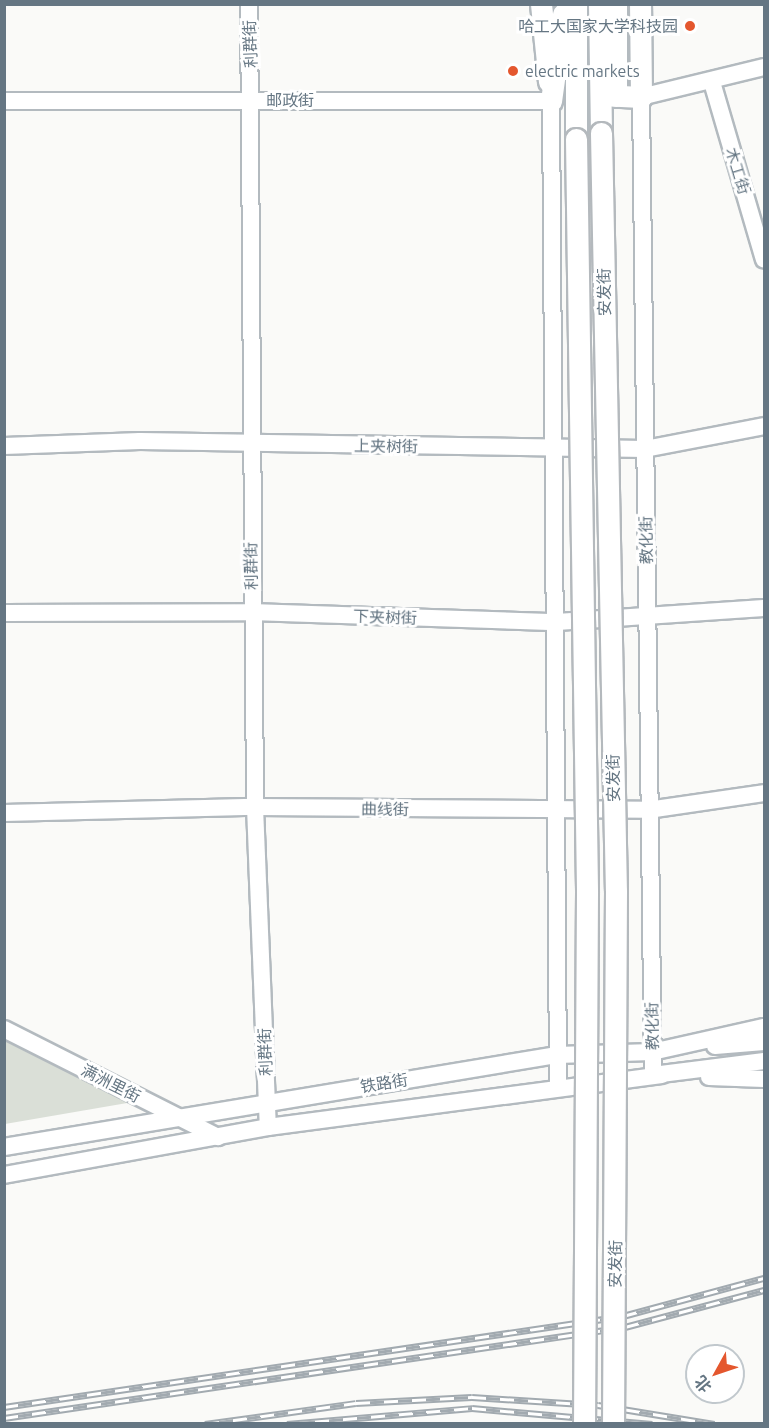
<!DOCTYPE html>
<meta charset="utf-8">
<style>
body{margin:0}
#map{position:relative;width:769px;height:1428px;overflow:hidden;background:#fafaf8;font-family:Ubuntu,"Noto Sans SC",sans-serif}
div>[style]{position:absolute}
.green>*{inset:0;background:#dadfd7}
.roads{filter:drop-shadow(2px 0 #b3babf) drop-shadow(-2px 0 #b3babf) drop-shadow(0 2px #b3babf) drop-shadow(0 -2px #b3babf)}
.secondary>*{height:16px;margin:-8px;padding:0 8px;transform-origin:8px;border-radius:8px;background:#fff}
.highway>*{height:21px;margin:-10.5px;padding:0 10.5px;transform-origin:10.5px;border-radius:10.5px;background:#fff}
.rail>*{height:7px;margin-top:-3.5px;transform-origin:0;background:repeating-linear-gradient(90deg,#fff 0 14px,#a2aab0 0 28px);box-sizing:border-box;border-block:2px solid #a2aab0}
.bridges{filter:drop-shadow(2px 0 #b4b9bd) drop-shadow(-2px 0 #b4b9bd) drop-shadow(0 2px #b4b9bd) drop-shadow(0 -2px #b4b9bd)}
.highway-bridge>*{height:21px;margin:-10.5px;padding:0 10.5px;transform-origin:10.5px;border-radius:10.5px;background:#fff}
.dots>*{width:16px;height:16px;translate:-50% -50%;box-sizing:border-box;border:3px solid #fff;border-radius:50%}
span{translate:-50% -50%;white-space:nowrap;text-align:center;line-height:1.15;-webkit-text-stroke:6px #fff;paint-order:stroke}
.poi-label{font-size:16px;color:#657683}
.right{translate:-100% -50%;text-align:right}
.left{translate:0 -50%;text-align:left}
.street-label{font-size:16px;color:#657683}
.frame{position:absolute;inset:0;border:6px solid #657683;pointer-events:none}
.north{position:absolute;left:685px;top:1344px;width:60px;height:60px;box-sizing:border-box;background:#fff;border:2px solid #c1c8cd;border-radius:50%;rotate:230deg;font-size:16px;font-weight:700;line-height:24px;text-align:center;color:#657683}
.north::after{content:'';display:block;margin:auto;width:21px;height:27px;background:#e4572e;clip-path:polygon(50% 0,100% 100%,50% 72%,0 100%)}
</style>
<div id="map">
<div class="green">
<div style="clip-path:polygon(5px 1035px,133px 1102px,5px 1124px)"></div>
</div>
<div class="roads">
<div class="secondary">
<div style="left:249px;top:4px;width:803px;rotate:89.57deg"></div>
<div style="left:255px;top:807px;width:320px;rotate:87.7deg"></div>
<div style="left:764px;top:67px;width:127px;rotate:166.3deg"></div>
<div style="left:641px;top:97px;width:978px;rotate:89.3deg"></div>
<div style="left:653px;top:1075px;width:112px;rotate:-7.2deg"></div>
<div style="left:712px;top:82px;width:185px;rotate:73.7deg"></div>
<div style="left:4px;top:101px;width:547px"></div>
<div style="left:551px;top:101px;width:985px;rotate:89.59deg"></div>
<div style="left:4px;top:446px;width:136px;rotate:-2.1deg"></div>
<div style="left:140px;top:441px;width:505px;rotate:0.91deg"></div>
<div style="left:645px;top:449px;width:121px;rotate:-10.9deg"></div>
<div style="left:4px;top:613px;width:247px;rotate:-0.2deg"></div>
<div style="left:251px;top:612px;width:306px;rotate:1.9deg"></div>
<div style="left:557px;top:622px;width:207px;rotate:-3.9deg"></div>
<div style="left:4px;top:813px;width:251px;rotate:-1.4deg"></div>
<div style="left:255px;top:807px;width:393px;rotate:0.4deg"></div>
<div style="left:648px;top:810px;width:117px;rotate:-8.3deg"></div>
<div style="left:4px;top:1029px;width:240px;rotate:26.8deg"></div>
<div style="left:715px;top:1046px;width:49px;rotate:-4.7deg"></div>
<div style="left:709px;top:1077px;width:55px;rotate:2.1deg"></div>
<div style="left:4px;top:1147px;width:561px;rotate:-9.45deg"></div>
<div style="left:557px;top:1055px;width:95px;rotate:-1.8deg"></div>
<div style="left:652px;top:1052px;width:115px;rotate:-12.6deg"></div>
<div style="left:4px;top:1175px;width:268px;rotate:-10.3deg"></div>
<div style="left:268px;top:1127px;width:397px;rotate:-7.5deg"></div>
</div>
<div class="highway">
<div style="left:541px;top:4px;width:78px;rotate:84.1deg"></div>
<div style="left:576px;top:4px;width:135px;rotate:90deg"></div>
<div style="left:599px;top:4px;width:129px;rotate:89.1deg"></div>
<div style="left:616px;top:4px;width:92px;rotate:90deg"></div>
<div style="left:601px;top:95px;width:40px;rotate:2.9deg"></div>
<div style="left:641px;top:97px;width:93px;rotate:-90.6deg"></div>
<div style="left:551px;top:101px;width:88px;rotate:-82.1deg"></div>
</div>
</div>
<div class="rail">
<div style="left:4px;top:1407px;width:626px;rotate:-8.36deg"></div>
<div style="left:623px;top:1316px;width:146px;rotate:-15.1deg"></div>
<div style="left:4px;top:1418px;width:628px;rotate:-8.34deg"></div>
<div style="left:625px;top:1327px;width:144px;rotate:-14.9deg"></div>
<div style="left:205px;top:1424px;width:152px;rotate:-7.9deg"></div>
<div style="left:356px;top:1403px;width:116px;rotate:-3deg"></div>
<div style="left:472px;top:1397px;width:126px;rotate:3.6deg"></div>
<div style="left:598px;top:1405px;width:118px;rotate:9.3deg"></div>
<div style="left:287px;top:1424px;width:186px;rotate:-4.9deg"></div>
<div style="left:472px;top:1408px;width:181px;rotate:5.1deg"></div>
</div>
<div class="bridges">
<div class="highway-bridge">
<div style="left:601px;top:133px;width:758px;rotate:88.87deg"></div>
<div style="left:616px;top:891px;width:533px;rotate:90.32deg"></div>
<div style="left:576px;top:139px;width:754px;rotate:89.16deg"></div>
<div style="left:587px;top:893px;width:531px;rotate:90.32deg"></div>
</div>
</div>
<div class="dots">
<div style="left:690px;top:26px;background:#e4572e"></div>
<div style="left:513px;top:71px;background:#e4572e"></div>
</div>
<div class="poi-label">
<span class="right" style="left:678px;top:26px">哈工大国家大学科技园</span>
<span class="left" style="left:525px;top:71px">electric markets</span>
</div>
<div class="street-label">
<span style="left:250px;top:44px;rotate:-92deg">利群街</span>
<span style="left:290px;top:100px">邮政街</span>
<span style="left:738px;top:171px;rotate:73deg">木工街</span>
<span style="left:604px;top:292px;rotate:-91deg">安发街</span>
<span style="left:386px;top:446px;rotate:1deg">上夹树街</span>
<span style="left:646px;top:540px;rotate:-91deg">教化街</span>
<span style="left:251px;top:566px;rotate:-91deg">利群街</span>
<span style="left:385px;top:617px;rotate:2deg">下夹树街</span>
<span style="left:613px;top:778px;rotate:-91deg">安发街</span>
<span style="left:385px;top:809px;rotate:1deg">曲线街</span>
<span style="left:652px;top:1026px;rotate:-91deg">教化街</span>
<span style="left:265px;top:1052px;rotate:-92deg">利群街</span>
<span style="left:111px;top:1083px;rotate:27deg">满洲里街</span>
<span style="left:384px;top:1083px;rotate:-9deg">铁路街</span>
<span style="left:615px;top:1264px;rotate:-89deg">安发街</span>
</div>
<div class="frame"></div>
<div class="north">北</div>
</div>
